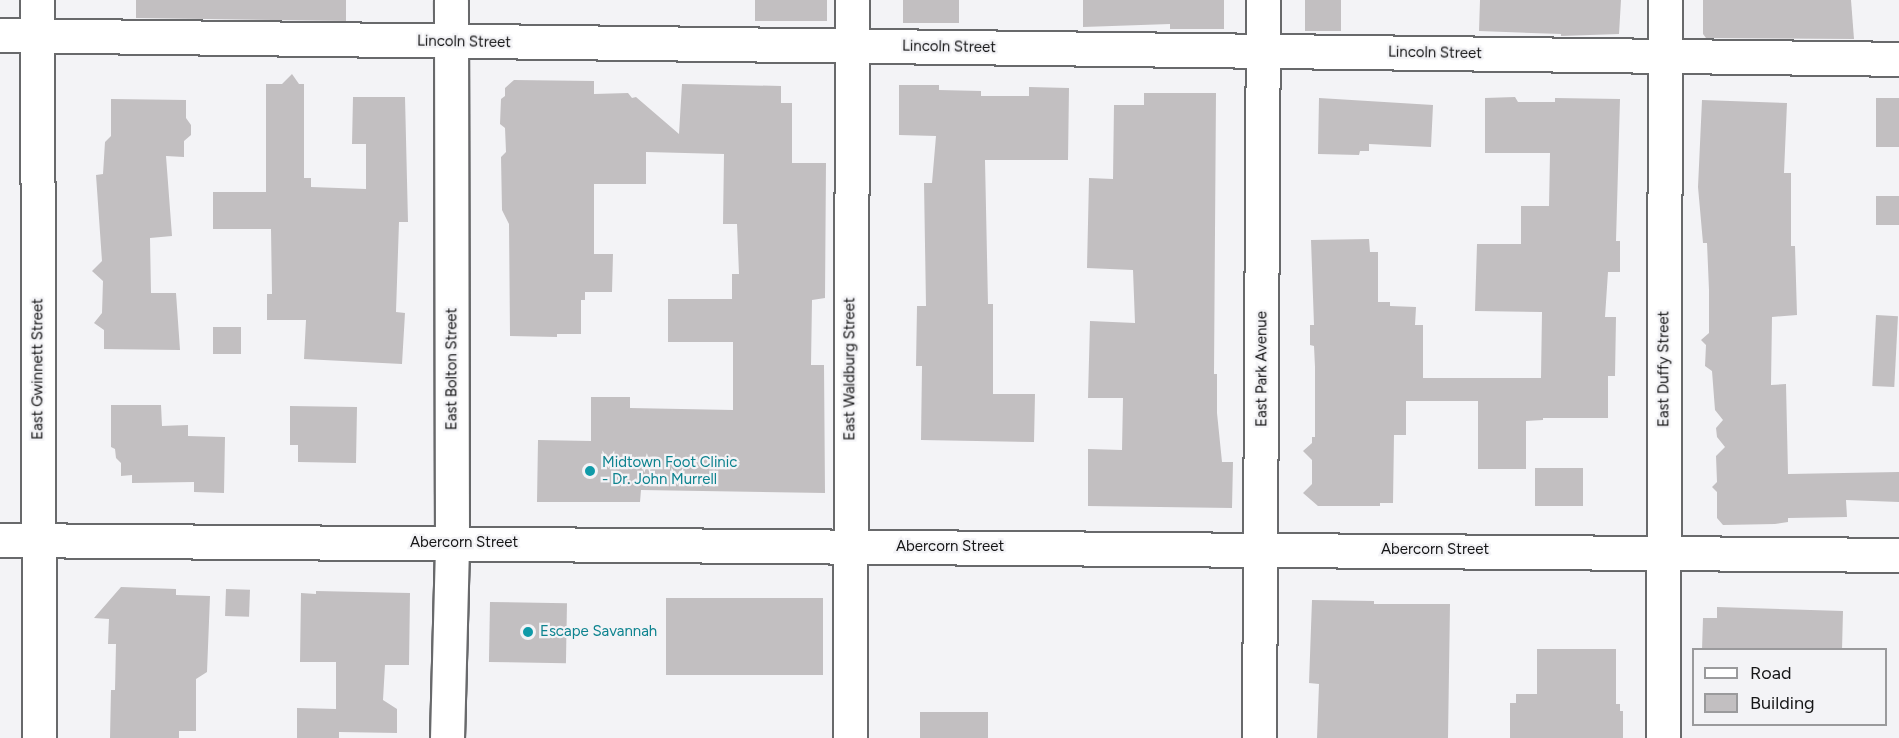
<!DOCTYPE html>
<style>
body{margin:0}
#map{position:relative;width:1899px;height:738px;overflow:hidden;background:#f3f3f6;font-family:Figtree,sans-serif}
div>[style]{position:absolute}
.building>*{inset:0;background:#c2bfc1;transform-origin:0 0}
.roads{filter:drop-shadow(2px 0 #68696b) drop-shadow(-2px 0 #68696b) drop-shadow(0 2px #68696b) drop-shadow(0 -2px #68696b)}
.minor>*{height:33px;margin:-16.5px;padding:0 16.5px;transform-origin:16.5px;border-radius:16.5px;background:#fff}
.tertiary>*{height:33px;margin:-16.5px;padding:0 16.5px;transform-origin:16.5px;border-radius:16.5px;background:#fff}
.secondary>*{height:33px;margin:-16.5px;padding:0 16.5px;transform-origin:16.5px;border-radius:16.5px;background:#fff}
.dots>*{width:16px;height:16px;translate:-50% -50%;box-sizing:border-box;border:3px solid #f3f3f6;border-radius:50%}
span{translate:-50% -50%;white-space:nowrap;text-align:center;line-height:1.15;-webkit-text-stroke:4.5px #f3f3f6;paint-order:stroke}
.street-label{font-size:15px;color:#151516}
.culture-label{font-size:15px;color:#0d838f}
.left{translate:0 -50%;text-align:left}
.legend{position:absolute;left:1692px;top:648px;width:195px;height:78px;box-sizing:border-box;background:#f3f3f6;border:2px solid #9a9a9c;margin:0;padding:8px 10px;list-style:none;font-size:18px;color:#151516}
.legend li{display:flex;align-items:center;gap:12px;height:30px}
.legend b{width:30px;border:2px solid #9a9a9c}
</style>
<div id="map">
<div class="building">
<div style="clip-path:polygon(136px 0,346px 0,346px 21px,136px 18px)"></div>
<div style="left:755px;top:0;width:72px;height:21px"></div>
<div style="left:903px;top:0;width:56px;height:23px"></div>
<div style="clip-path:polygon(1083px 0,1224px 0,1224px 29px,1170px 29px,1170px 24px,1083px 27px)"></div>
<div style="left:1305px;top:0;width:36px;height:31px"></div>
<div style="clip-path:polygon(1480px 0,1621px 0,1619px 34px,1561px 36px,1561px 34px,1479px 31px)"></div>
<div style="clip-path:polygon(1703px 0,1851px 0,1854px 39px,1706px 38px,1703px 34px)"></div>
<div style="clip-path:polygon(292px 74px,299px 84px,304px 84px,304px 178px,311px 178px,311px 187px,366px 189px,366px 144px,352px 144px,353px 97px,405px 97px,408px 222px,399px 222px,396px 312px,405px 313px,402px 364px,304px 359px,306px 320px,267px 320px,267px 294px,272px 294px,271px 229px,213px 229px,213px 192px,266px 192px,266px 84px,282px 84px)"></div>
<div style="clip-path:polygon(514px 80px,594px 81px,594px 94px,628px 93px,632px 98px,636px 97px,679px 134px,682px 84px,781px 86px,781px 103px,792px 103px,792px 163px,826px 163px,825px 298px,812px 300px,811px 365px,824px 365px,825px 493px,641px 490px,640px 502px,537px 502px,538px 440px,591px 441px,591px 397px,630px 397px,630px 408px,733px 410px,733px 342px,668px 342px,668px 299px,732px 299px,732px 274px,739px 274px,737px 224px,723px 224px,724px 154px,646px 152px,646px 184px,594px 184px,594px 254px,613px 254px,612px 292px,585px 292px,585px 300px,581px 300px,581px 334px,557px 334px,557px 337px,510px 336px,509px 224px,502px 210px,501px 157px,506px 152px,505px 128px,500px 124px,501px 99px,505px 96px,505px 88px)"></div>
<div style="clip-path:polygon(899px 85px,939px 85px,939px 90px,981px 91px,981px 96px,1029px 96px,1029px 87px,1069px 88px,1068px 160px,985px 160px,988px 304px,993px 304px,993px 394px,1035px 394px,1034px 442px,921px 440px,922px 366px,916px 366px,917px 306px,926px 306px,924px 183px,932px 183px,936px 136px,899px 135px)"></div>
<div style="clip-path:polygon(1144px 93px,1216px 93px,1214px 374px,1217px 374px,1217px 413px,1222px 462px,1233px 462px,1232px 508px,1088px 506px,1088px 449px,1122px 450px,1123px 398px,1088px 398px,1090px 321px,1135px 323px,1133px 270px,1087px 268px,1089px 178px,1113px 179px,1114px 105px,1144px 105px)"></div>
<div style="clip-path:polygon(1515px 97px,1518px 102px,1555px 102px,1555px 98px,1620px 99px,1616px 241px,1620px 241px,1620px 272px,1608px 272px,1605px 317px,1616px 317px,1615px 376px,1608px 376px,1608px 418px,1543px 418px,1543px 420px,1526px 421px,1526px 469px,1478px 469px,1478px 401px,1406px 401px,1406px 435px,1394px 435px,1393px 503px,1380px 503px,1380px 506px,1318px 506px,1303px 493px,1312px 484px,1312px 460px,1303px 451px,1312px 443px,1312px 437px,1315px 437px,1315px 367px,1314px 346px,1310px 345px,1310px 325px,1314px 325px,1311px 240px,1369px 239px,1370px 252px,1378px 252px,1378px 302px,1390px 302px,1390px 306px,1416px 307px,1415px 325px,1423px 325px,1423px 378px,1541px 378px,1542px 312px,1475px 311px,1477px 244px,1521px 244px,1521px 206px,1549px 206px,1550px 153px,1485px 153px,1485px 98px)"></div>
<div style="clip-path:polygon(1319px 98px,1433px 105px,1431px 147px,1369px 144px,1369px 151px,1360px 151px,1359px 155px,1318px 154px)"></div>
<div style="left:1876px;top:98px;width:23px;height:49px"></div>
<div style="clip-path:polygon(111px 99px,186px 100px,186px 118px,191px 125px,191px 135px,184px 141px,184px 157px,166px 156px,172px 236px,150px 238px,151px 293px,176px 293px,180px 350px,104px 349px,104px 330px,94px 323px,102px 313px,103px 281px,92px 271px,102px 261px,96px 175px,103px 174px,105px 142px,111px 136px)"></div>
<div style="clip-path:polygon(1702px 100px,1787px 103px,1784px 173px,1791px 173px,1791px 246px,1795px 246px,1797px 315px,1772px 317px,1771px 385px,1786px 384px,1788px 474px,1899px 472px,1899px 502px,1846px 500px,1847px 517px,1788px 518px,1788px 522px,1775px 524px,1723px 525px,1717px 518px,1717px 492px,1712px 487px,1717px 482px,1716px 456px,1725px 447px,1717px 437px,1716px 428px,1723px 420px,1715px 410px,1712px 371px,1705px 366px,1706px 345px,1701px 340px,1709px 333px,1709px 290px,1707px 243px,1703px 243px,1698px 187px)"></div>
<div style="left:1876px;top:196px;width:23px;height:29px"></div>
<div style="left:1876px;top:315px;width:22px;height:71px;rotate:3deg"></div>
<div style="left:213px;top:327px;width:28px;height:27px"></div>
<div style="clip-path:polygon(111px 405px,161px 405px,162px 426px,188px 425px,188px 436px,225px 437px,224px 493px,194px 492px,194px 482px,132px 483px,132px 475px,121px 476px,121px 463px,116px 458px,115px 449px,111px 447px)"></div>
<div style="clip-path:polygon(290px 406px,357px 407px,356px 463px,298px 462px,298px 445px,290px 445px)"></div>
<div style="left:1535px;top:468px;width:48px;height:38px"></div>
<div style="clip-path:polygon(121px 587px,176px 589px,176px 595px,210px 596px,207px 672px,196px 679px,196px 731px,179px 731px,179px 738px,110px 738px,111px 690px,115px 690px,116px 644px,108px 644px,109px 619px,94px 618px)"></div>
<div style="left:226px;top:589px;width:24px;height:27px;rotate:2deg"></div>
<div style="clip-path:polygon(316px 591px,410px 593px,409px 665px,385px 665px,383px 700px,397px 709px,397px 733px,339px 732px,339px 738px,297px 738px,297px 708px,336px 709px,336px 662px,300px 662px,301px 593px,316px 594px)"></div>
<div style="left:666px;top:598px;width:157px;height:77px"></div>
<div style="clip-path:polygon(1312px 600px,1374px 601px,1374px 604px,1450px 604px,1448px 738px,1317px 738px,1319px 684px,1309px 683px)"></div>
<div style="left:490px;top:602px;width:77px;height:60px;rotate:1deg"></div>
<div style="clip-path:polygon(1717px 607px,1843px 611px,1842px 650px,1702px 650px,1703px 618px,1717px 618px)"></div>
<div style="clip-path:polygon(1537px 649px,1616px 649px,1616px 704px,1620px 704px,1620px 711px,1623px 711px,1623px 738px,1510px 738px,1510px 703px,1516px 703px,1516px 694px,1537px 694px)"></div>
<div style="left:988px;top:712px;width:26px;height:68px;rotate:90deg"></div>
</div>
<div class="roads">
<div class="minor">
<div style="left:0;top:35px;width:1899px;rotate:0.72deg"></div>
<div style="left:447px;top:738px;width:195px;rotate:-88.5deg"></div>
<div style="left:452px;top:543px;width:543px;rotate:-90.11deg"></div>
<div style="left:850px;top:738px;width:738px;rotate:-89.84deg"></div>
<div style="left:1259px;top:738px;width:738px;rotate:-89.69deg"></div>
<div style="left:1663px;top:738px;width:738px;rotate:-89.84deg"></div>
</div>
<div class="tertiary">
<div style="left:0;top:540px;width:1899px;rotate:0.45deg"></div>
</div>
<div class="secondary">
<div style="left:37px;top:0;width:738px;rotate:89.84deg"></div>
</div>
</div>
<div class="dots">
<div style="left:590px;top:471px;background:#0f9aa8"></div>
<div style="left:528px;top:632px;background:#0f9aa8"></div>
</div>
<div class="street-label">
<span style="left:464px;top:42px;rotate:1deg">Lincoln Street</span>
<span style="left:949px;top:47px;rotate:1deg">Lincoln Street</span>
<span style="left:1435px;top:53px;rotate:1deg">Lincoln Street</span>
<span style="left:38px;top:369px;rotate:-90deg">East Gwinnett Street</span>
<span style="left:452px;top:369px;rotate:-90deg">East Bolton Street</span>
<span style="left:850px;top:369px;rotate:-90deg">East Waldburg Street</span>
<span style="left:1262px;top:369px;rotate:-90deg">East Park Avenue</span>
<span style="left:1664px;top:369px;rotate:-90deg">East Duffy Street</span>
<span style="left:464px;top:543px">Abercorn Street</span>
<span style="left:950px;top:547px">Abercorn Street</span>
<span style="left:1435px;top:550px">Abercorn Street</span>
</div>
<div class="culture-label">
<span class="left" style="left:602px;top:471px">Midtown Foot Clinic<br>- Dr. John Murrell</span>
<span class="left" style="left:540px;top:632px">Escape Savannah</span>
</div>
<ul class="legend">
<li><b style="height:8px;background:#fff"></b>Road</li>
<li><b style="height:16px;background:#c2bfc1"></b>Building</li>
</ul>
</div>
